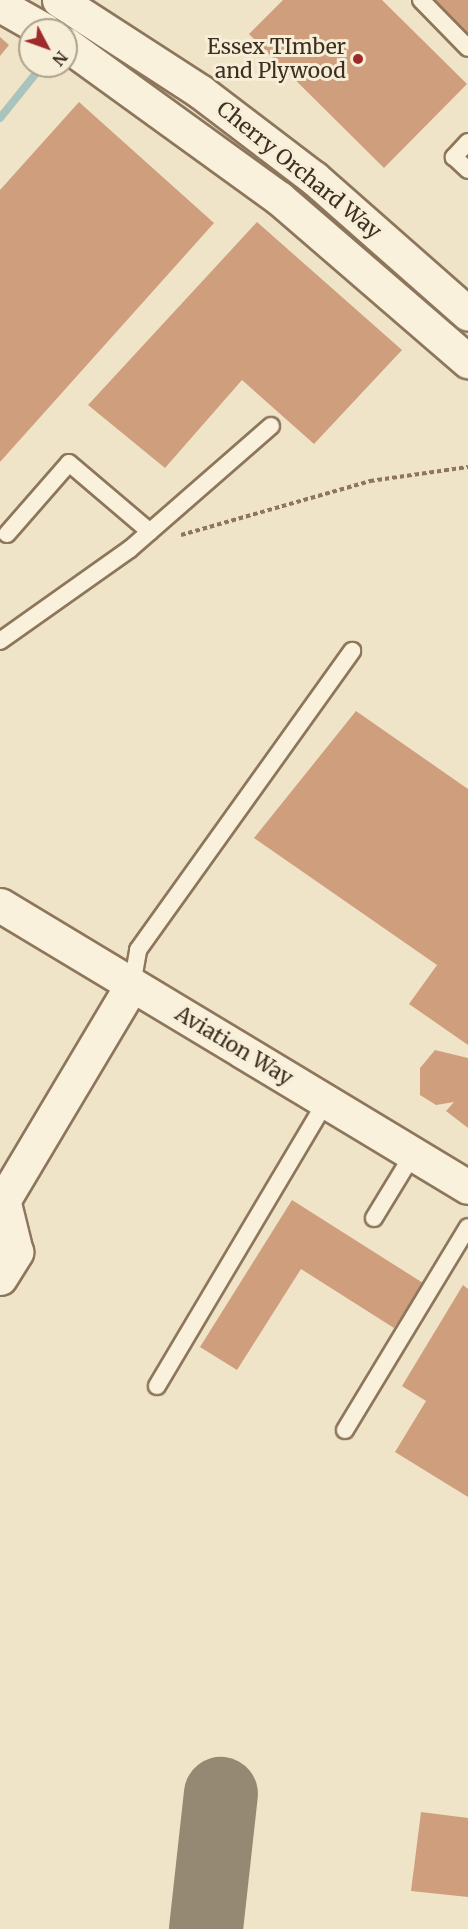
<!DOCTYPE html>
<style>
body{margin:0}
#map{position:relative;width:468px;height:1929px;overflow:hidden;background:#f0e4c8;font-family:Merriweather,serif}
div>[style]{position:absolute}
.stream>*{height:8px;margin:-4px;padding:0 4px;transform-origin:4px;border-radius:4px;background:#a9c4bc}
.taxiway>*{height:74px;margin:-37px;padding:0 37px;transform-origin:37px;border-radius:37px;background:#968974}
.building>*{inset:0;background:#cf9f7d}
.path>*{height:4px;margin-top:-2px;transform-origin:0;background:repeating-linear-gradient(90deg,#8d765c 0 4.5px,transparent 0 7.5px)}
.roads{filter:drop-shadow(2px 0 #8d765c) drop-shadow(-2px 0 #8d765c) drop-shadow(0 2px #8d765c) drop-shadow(0 -2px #8d765c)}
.lane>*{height:16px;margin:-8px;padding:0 8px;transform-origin:8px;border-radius:8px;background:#faf1dc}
.street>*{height:33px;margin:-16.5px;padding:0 16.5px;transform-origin:16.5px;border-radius:16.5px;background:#faf1dc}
.secondary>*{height:33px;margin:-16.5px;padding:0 16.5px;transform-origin:16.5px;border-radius:16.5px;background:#faf1dc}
.dots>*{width:16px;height:16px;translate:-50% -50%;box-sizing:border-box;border:3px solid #f7eed8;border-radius:50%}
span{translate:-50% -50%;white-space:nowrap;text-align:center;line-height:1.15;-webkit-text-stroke:6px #f7eed8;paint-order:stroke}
.poi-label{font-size:21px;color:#3d2e20}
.right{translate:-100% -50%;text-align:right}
.street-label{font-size:21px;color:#3d2e20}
.north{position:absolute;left:18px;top:18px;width:60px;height:60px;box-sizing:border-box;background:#f7eed8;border:2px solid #ada18e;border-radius:50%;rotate:131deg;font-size:16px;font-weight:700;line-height:24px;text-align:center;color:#3d2e20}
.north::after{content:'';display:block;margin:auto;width:21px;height:27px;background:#9e2a2b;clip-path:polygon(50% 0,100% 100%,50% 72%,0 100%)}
</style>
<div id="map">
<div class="stream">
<div style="left:0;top:118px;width:67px;rotate:-51.1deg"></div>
</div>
<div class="taxiway">
<div style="left:206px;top:1929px;width:136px;rotate:-83.7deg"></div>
</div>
<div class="building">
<div style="clip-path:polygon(283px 0,382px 0,467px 84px,384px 168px,249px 34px)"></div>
<div style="clip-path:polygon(430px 0,468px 0,468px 39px)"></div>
<div style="clip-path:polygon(0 37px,9px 45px,0 56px)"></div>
<div style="clip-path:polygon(79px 102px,214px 223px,0 462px,0 190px)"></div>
<div style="clip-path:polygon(257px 222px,402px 350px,314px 444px,242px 380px,165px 468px,88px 405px)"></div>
<div style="clip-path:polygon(356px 711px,468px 789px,468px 1045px,409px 1004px,437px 965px,254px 838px)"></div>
<div style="clip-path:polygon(435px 1050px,468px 1058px,468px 1128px,446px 1111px,454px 1102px,436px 1105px,420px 1095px,420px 1068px)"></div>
<div style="clip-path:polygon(292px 1200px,423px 1283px,394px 1328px,301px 1269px,237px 1370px,200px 1347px)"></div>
<div style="clip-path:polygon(463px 1285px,468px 1289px,468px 1497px,395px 1452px,426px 1401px,402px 1386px)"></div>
<div style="clip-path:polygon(421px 1812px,468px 1818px,468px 1897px,411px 1891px)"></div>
</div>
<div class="path">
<div style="left:181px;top:535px;width:197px;rotate:-15.9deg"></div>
<div style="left:370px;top:481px;width:99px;rotate:-8.1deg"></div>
</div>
<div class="roads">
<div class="lane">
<div style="left:421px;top:0;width:67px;rotate:45.6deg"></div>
<div style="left:468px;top:142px;width:21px;rotate:133deg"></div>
<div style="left:454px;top:157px;width:19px;rotate:43deg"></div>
<div style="left:7px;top:534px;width:94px;rotate:-48.9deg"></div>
<div style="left:69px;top:463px;width:106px;rotate:40.4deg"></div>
<div style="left:0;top:641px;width:159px;rotate:-35.3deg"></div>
<div style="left:130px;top:549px;width:187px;rotate:-41.1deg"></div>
<div style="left:132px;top:985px;width:36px;rotate:-80deg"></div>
<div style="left:138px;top:950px;width:368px;rotate:-54.4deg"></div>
<div style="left:374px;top:1218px;width:75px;rotate:-58.6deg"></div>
<div style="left:157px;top:1386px;width:331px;rotate:-59.3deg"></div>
<div style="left:345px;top:1430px;width:237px;rotate:-58.8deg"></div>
</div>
<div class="street">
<div style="left:0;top:905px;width:546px;rotate:31.07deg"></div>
<div style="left:0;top:1206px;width:257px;rotate:-59.2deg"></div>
<div style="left:0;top:1278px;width:31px;rotate:-58deg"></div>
<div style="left:16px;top:1252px;width:50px;rotate:-103.8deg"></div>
</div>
<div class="secondary">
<div style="left:59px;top:0;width:169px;rotate:32.9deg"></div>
<div style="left:201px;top:92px;width:142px;rotate:37.3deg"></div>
<div style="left:314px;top:178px;width:205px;rotate:41.4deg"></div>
<div style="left:0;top:5px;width:51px;rotate:29.6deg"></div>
<div style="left:66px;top:44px;width:263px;rotate:35.9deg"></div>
<div style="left:279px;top:198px;width:250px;rotate:40.8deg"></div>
</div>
</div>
<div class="dots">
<div style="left:358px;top:59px;background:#9e2a2b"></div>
</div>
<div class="poi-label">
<span class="right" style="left:346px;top:59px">Essex TImber<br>and Plywood</span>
</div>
<div class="street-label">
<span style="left:299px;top:170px;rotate:39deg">Cherry Orchard Way</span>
<span style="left:234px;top:1046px;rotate:31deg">Aviation Way</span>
</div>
<div class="north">N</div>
</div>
